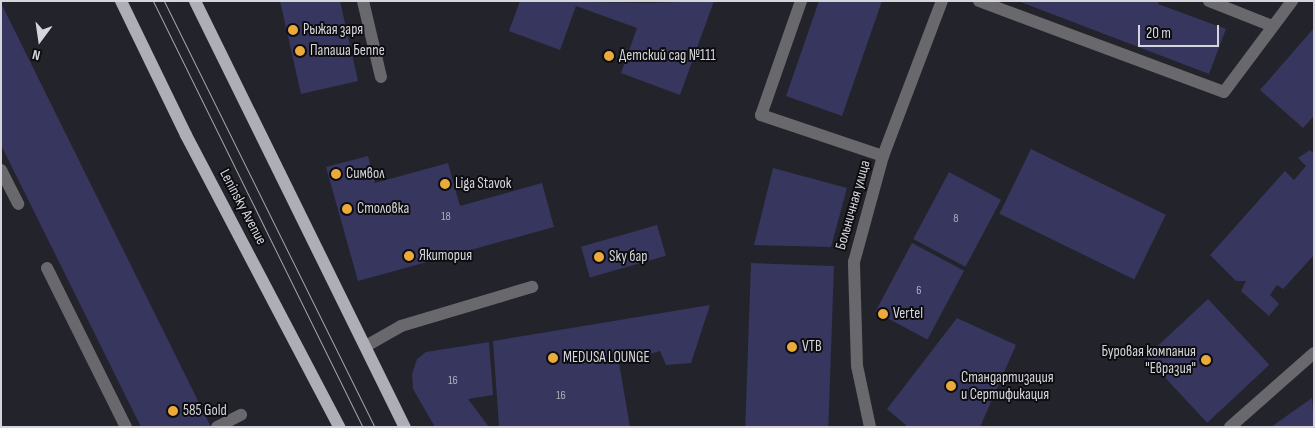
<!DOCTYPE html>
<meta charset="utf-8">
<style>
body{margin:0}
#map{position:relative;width:1315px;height:428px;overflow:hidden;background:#23232b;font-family:"Sofia Sans Condensed",sans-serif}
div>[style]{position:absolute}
.building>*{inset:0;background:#37365e;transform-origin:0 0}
.minor>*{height:12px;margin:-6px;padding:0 6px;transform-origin:6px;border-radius:6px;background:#69696d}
.major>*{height:12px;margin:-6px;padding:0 6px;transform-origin:6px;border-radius:6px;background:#aeaeb7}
.tram>*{height:1px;margin:-0.5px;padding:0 0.5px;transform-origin:0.5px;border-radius:0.5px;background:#a5a6ac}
.dots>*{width:14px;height:14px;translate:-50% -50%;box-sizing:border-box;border:2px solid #0d0d11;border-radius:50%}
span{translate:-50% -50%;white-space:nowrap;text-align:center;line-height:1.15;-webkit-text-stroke:4px #0d0d11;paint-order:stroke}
.number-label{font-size:12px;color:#aeaebc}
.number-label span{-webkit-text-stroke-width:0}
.poi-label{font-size:15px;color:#d5d6db}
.left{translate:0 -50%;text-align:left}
.right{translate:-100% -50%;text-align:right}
.street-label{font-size:15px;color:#d5d6db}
.frame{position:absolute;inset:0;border:2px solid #d5d6db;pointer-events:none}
.north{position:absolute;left:15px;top:15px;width:50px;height:50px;-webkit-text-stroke:4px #0d0d11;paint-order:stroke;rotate:194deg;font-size:14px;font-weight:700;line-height:20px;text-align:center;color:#d5d6db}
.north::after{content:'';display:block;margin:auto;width:18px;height:22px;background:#d5d6db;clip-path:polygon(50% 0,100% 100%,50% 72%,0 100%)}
.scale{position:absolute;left:1138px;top:25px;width:81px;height:22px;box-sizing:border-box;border:2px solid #d5d6db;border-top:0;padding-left:6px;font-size:15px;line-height:18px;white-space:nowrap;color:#d5d6db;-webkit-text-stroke:4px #0d0d11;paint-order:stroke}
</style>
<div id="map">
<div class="building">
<div style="clip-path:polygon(280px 1px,340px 1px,358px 81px,301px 94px)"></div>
<div style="clip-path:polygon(520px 1px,651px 3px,714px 1px,680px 95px,621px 73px,637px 28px,576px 6px,560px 50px,509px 31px)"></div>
<div style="clip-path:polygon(819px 1px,882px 1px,842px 116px,786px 96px)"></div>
<div style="clip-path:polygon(1018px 1px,1159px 1px,1158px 4px,1226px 29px,1209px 74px)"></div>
<div style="clip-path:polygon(1px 3px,211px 427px,141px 427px,1px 145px)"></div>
<div style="clip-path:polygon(1314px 28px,1314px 116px,1303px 128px,1260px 90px)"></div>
<div style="left:1031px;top:149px;width:150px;height:72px;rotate:26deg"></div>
<div style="clip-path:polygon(1310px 150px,1314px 154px,1314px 255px,1283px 289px,1277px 285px,1270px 295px,1279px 304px,1269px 316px,1241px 291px,1246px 281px,1236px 281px,1210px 255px,1285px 171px,1294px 180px,1306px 166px,1298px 158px)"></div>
<div style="clip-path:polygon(368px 156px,375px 183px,448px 163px,460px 206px,542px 183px,554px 227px,358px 281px,326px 167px)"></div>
<div style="clip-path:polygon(773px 168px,847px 188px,831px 247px,754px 245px)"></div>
<div style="left:949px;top:172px;width:59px;height:76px;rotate:28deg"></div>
<div style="left:657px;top:225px;width:32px;height:79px;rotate:74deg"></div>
<div style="left:912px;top:243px;width:59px;height:78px;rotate:28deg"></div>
<div style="left:751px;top:263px;width:83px;height:164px;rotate:2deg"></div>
<div style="left:1208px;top:299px;width:90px;height:85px;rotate:47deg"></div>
<div style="clip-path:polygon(710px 305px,691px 363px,666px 365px,660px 351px,619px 363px,630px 427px,499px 427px,493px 341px)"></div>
<div style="clip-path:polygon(957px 318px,1016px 345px,980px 427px,908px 427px,887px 409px)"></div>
<div style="clip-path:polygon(489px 342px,493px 395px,468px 399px,489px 427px,435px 427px,413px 389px,412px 374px,417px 359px,426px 352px)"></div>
<div style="clip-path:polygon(1312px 398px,1314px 427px,1271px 427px)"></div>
</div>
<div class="minor">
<div style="left:363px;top:1px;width:78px;rotate:76.7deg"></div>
<div style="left:801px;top:1px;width:121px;rotate:109.3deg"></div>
<div style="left:761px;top:115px;width:129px;rotate:18.6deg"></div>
<div style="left:979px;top:1px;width:261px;rotate:20.4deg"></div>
<div style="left:1224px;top:92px;width:114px;rotate:-53.2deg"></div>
<div style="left:1209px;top:1px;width:68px;rotate:21.6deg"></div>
<div style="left:1px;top:170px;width:38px;rotate:63deg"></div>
<div style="left:47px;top:268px;width:178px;rotate:63.6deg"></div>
<div style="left:366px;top:346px;width:40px;rotate:-29.7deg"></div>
<div style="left:401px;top:326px;width:137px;rotate:-16.6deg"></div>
<div style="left:217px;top:427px;width:27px;rotate:-27deg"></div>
<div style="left:870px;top:427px;width:62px;rotate:-102deg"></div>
<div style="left:857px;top:366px;width:104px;rotate:-91.7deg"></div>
<div style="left:854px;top:262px;width:110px;rotate:-74.7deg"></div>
<div style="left:883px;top:156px;width:166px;rotate:-69.2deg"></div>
<div style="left:1230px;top:427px;width:112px;rotate:-41.4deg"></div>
</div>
<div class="major">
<div style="left:121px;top:1px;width:149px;rotate:64.1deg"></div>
<div style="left:186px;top:135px;width:330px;rotate:62.3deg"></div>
<div style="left:195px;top:1px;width:475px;rotate:63.8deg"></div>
</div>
<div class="tram">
<div style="left:153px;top:1px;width:475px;rotate:63.8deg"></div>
<div style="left:164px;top:1px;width:475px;rotate:63.7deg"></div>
</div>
<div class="dots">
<div style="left:293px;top:30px;background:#ebaa39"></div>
<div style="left:300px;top:51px;background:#ebaa39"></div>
<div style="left:609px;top:56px;background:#ebaa39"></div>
<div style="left:336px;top:174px;background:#ebaa39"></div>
<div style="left:445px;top:184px;background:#ebaa39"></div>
<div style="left:347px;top:209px;background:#ebaa39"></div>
<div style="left:409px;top:256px;background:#ebaa39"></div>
<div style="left:599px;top:257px;background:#ebaa39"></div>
<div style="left:883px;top:314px;background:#ebaa39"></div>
<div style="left:792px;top:347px;background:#ebaa39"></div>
<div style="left:553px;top:358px;background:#ebaa39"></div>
<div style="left:1206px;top:360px;background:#ebaa39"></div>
<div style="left:951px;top:386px;background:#ebaa39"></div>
<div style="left:173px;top:411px;background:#ebaa39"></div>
</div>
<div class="number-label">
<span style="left:446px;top:217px">18</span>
<span style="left:956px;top:219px">8</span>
<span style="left:919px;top:291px">6</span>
<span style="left:453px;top:381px">16</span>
<span style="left:561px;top:396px">16</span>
</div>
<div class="poi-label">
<span class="left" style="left:303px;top:30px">Рыжая заря</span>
<span class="left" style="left:310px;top:51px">Папаша Беппе</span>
<span class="left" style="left:619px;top:56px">Детский сад №111</span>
<span class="left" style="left:346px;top:174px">Символ</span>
<span class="left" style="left:455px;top:184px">Liga Stavok</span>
<span class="left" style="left:357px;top:209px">Столовка</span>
<span class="left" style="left:419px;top:256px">Якитория</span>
<span class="left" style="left:609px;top:257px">Sky бар</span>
<span class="left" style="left:893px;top:314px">Vertel</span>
<span class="left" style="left:802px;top:347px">VTB</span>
<span class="right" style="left:1196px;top:360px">Буровая компания<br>"Евразия"</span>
<span class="left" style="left:563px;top:358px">MEDUSA LOUNGE</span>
<span class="left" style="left:961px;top:386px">Стандартизация<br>и Сертификация</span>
<span class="left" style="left:183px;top:411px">585 Gold</span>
</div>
<div class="street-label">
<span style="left:853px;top:205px;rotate:-74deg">Больничная улица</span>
<span style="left:243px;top:207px;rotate:62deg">Leninsky Avenue</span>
</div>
<div class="frame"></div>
<div class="north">N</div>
<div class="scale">20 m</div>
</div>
